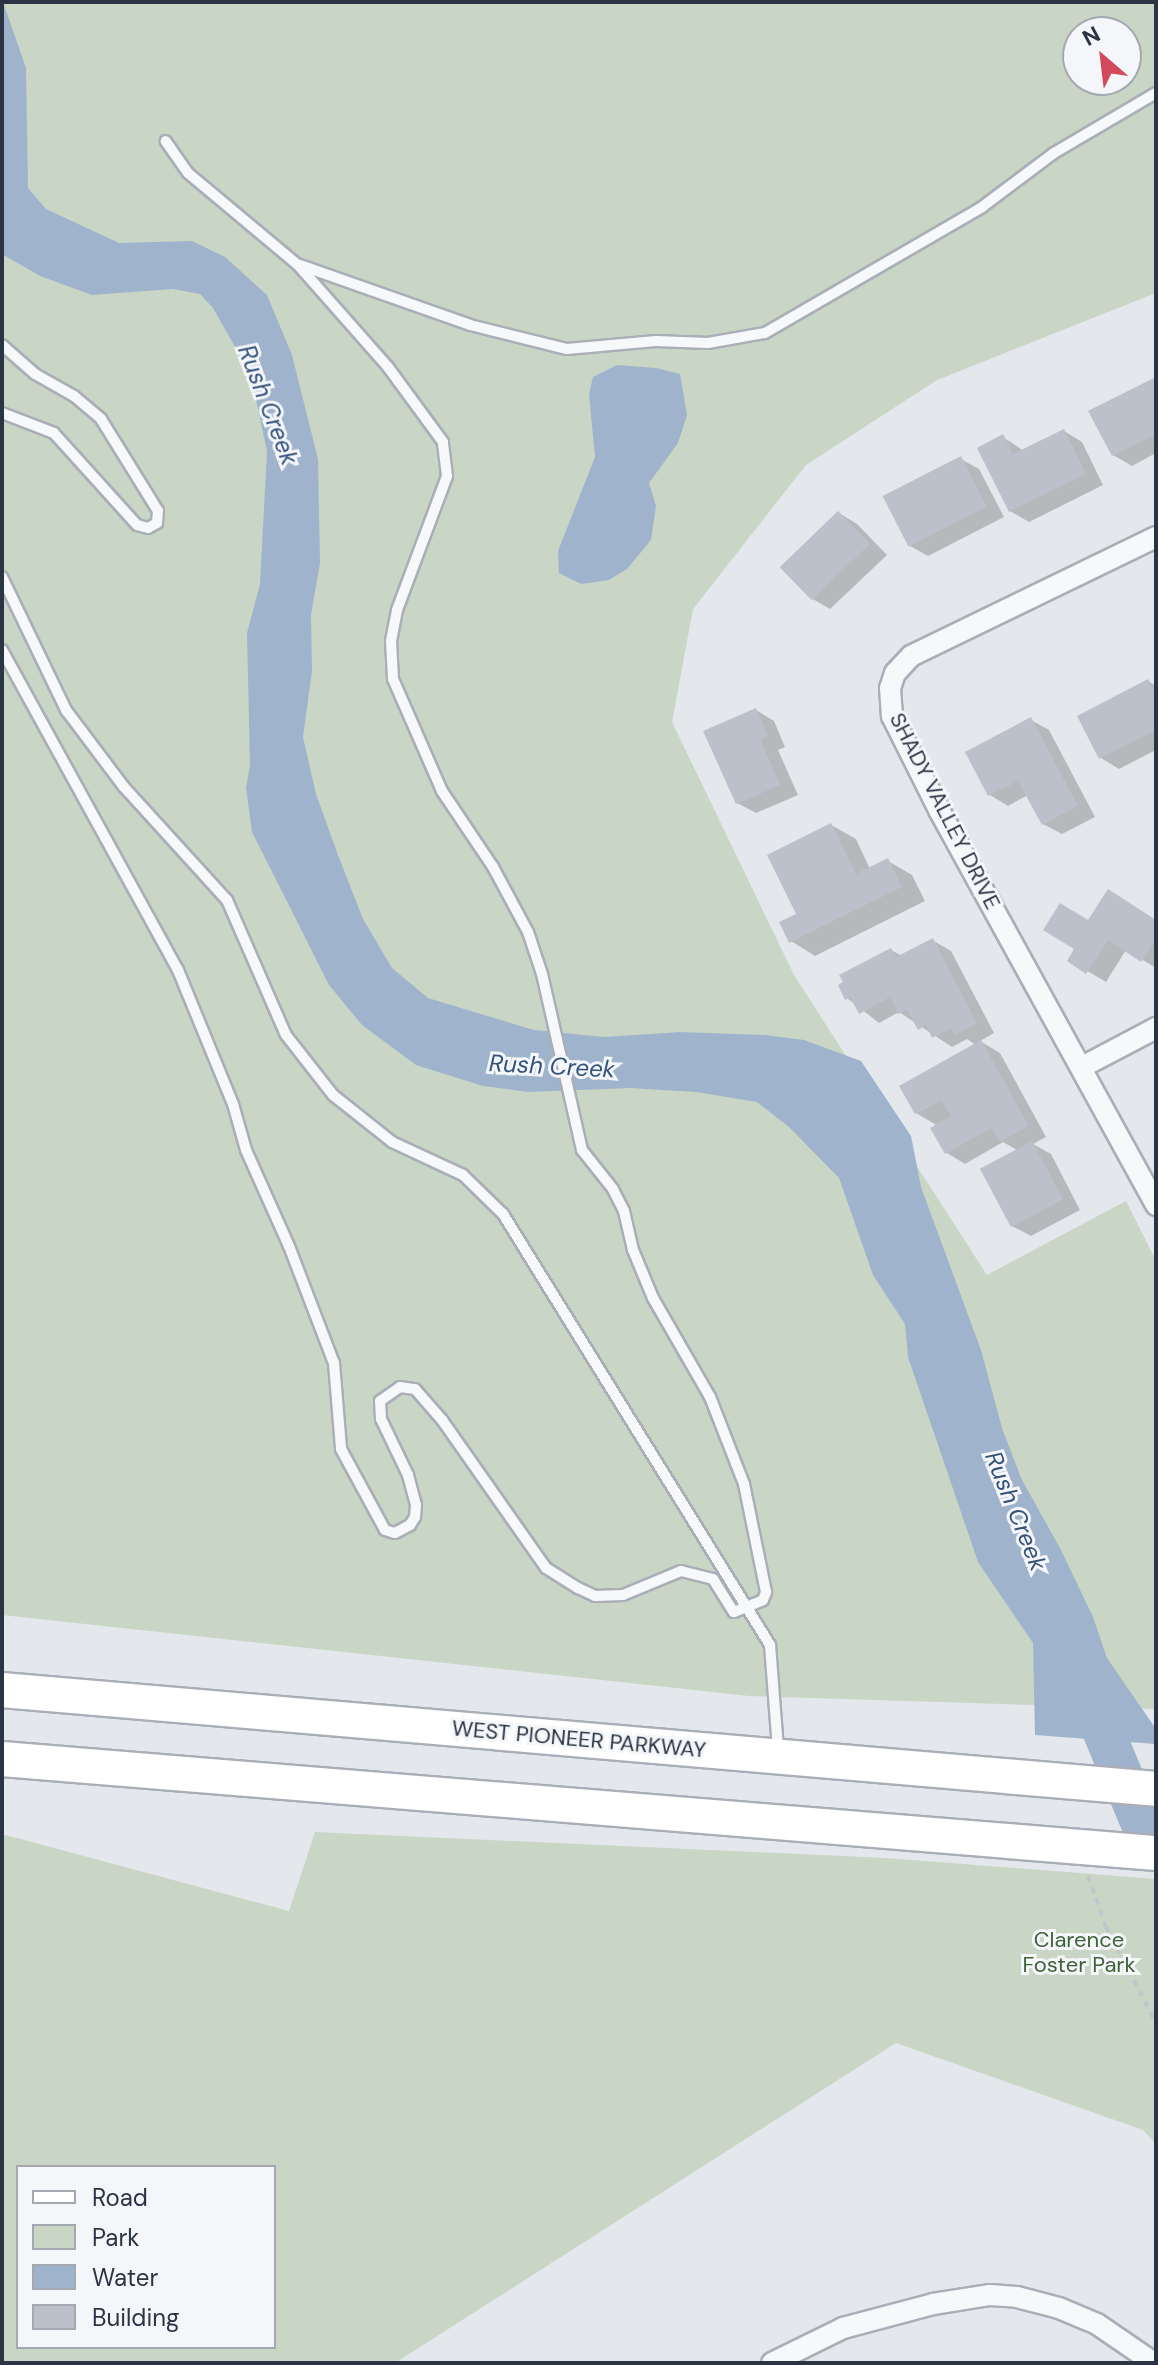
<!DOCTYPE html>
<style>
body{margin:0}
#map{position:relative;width:1158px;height:2365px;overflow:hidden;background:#e4e7ec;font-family:"DM Sans",sans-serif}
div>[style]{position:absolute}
.green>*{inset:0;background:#c9d6c5}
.water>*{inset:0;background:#9fb4cc}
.shadow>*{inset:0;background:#0003}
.river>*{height:42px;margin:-21px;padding:0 21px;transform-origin:21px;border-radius:21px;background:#9fb4cc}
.building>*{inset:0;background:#bbc0ca;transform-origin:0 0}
.path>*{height:4px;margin-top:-2px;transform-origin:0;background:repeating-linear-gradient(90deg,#c2c5cb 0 6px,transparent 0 12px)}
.roads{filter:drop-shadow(2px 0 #a9aeb7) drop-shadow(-2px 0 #a9aeb7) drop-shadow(0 2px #a9aeb7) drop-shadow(0 -2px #a9aeb7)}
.lane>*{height:10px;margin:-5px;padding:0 5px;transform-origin:5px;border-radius:5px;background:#f7f8fa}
.street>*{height:20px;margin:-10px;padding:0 10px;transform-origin:10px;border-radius:10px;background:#f7f8fa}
.primary>*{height:34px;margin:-17px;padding:0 17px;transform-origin:17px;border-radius:17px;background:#fff}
span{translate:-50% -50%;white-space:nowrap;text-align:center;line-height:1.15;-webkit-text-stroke:6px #f4f6f9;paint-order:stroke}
.street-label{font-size:22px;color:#2b3445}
.park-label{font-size:22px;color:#3f6138}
.water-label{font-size:24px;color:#34527a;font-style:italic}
.frame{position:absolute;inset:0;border:4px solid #2b3445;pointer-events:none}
.legend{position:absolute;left:16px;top:2165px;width:260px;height:184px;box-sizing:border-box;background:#f4f6f9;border:2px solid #a4a8b1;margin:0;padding:10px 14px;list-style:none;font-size:24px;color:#2b3445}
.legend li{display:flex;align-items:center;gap:16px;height:40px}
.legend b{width:40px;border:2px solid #a4a8b1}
.north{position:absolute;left:1062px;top:16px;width:80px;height:80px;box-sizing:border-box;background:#f4f6f9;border:2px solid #a4a8b1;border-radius:50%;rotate:332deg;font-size:22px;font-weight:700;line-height:32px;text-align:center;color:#2b3445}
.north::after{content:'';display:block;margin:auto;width:28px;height:36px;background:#d1495b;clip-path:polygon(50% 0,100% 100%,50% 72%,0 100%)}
</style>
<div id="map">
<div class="green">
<div style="clip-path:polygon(evenodd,2px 2px,1156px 2px,1156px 293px,937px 380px,806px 465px,693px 609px,672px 722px,794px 975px,987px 1275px,1126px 1201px,1156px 1261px,1156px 1709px,749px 1696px,2px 1615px,2px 2px,1078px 32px,1126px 32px,1126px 80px,1078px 80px,1078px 32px)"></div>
<div style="clip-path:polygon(evenodd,315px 1832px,886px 1858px,1156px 1879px,1156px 2144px,1143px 2130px,896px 2043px,395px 2363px,2px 2363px,2px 1834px,289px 1911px,315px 1832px,18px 2167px,274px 2167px,274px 2347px,18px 2347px,18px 2167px)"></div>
</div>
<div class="water">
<div style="clip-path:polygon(3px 2px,26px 68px,28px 188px,46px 209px,119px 243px,192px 241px,225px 257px,267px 295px,292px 355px,318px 459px,320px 563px,311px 615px,312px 671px,303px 737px,316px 794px,338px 855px,363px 919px,392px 968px,428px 998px,534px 1030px,604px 1037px,680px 1032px,765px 1035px,804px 1040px,861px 1061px,911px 1136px,921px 1187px,981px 1350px,1002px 1428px,1021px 1478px,1061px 1550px,1093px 1617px,1107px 1658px,1156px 1729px,1156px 1744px,1035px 1735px,1033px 1643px,978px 1562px,908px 1357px,905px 1324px,873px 1275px,839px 1178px,789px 1127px,757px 1102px,696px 1092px,630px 1088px,528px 1092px,483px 1086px,416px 1065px,362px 1025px,329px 985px,252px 832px,246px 788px,250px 765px,247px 633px,260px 584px,267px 451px,254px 390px,247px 368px,213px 308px,200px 294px,173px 289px,92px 295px,40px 276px,2px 254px)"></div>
<div style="clip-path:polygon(617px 365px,656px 368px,680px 374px,687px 415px,678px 443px,649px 483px,656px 506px,651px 540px,627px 569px,609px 580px,581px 584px,559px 573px,558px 551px,595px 457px,589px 394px,593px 377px)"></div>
</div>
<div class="shadow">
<div style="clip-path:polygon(1156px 379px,1156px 453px,1132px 466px,1113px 455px)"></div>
<div style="clip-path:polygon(1064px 431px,1082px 442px,1103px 485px,1029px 522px,1010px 511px,1003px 437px,1024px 451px)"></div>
<div style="clip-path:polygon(961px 459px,979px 469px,1004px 517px,928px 556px,910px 546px)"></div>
<div style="clip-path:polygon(839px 513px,857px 524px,887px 555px,830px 609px,811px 598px)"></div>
<div style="clip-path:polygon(1148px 681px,1156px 686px,1156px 750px,1119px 769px,1101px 758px)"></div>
<div style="clip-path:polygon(756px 710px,774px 721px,785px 747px,778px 750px,798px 795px,756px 813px,737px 803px)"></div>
<div style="clip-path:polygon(1031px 720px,1049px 730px,1095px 817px,1062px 834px,1043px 824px,1028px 795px,1008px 806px,990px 795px)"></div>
<div style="clip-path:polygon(831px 825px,856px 839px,870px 869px,888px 861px,912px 875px,925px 901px,815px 956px,791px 941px)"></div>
<div style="clip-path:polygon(1156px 921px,1156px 968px,1126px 950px,1106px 982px,1069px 960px,1089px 922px)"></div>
<div style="clip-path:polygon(932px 940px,951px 951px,994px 1033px,980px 1041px,1000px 1053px,1046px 1137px,1033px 1144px,1051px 1154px,1080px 1210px,1031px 1236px,1012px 1226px,1019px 1151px,1003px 1142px,965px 1164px,947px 1153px,938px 1126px,916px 1113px,976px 1045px,967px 1039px,952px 1047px,899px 1012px,879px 1023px,847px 998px,891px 950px,902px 956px)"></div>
</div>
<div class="river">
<div style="left:1085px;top:1687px;width:143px;rotate:67.4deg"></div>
<div style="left:1140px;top:1819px;width:23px;rotate:47deg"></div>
</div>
<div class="building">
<div style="clip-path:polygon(1156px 377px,1156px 434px,1112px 456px,1088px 411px)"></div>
<div style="clip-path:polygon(1064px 429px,1086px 474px,1009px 512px,977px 448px,1003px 434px,1013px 454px)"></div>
<div style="left:961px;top:456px;width:57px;height:88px;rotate:63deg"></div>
<div style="left:838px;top:511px;width:46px;height:81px;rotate:46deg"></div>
<div style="clip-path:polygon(1148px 679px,1156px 695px,1156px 730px,1099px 759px,1077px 716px)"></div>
<div style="clip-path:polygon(756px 708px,768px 736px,760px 739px,780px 785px,736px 804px,703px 731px)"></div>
<div style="clip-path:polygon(1031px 717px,1078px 806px,1042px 825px,1018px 781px,988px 796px,965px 752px)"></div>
<div style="clip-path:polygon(831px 823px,856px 874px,888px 858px,902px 887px,789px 943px,779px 922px,796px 914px,767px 855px)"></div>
<div style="clip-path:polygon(1108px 889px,1156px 920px,1156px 940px,1141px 962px,1108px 940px,1086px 974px,1067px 961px,1074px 949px,1043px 930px,1060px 903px,1088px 920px)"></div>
<div style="clip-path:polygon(933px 938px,977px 1023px,955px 1035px,951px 1028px,932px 1038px,926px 1025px,918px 1030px,907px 1010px,898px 1014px,890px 997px,859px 1014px,850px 997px,845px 1000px,838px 985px,843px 982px,839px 975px,891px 948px,896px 957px)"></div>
<div style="clip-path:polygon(981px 1040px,1029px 1126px,1000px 1142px,992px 1128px,945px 1154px,930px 1128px,951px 1116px,942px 1100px,915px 1114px,899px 1086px)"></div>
<div style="left:1032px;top:1141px;width:66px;height:59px;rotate:62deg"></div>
</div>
<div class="path">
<div style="left:1088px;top:1876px;width:54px;rotate:70.6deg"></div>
<div style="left:1106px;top:1927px;width:108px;rotate:62.5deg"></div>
</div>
<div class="roads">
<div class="lane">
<div style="left:300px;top:265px;width:180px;rotate:19.4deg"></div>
<div style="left:470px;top:325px;width:100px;rotate:13.9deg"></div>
<div style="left:567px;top:349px;width:89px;rotate:-5.1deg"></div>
<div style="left:656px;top:341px;width:52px;rotate:2.2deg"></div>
<div style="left:708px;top:343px;width:58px;rotate:-10deg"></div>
<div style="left:765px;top:333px;width:251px;rotate:-30.1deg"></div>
<div style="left:982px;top:207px;width:90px;rotate:-36.9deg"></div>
<div style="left:1054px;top:153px;width:118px;rotate:-30.5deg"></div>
<div style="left:2px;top:345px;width:44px;rotate:41.3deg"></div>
<div style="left:35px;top:374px;width:45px;rotate:29.4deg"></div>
<div style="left:74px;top:396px;width:35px;rotate:40deg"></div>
<div style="left:101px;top:419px;width:108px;rotate:58.2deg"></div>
<div style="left:158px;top:511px;width:12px;rotate:95deg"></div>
<div style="left:157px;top:523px;width:10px;rotate:151deg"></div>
<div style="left:148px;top:528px;width:11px;rotate:-165deg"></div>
<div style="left:137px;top:525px;width:124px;rotate:-132.1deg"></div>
<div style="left:54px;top:433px;width:56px;rotate:-159deg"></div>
<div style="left:2px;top:577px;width:148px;rotate:64.3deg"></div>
<div style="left:66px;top:710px;width:96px;rotate:53deg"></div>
<div style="left:124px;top:787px;width:153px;rotate:47.7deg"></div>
<div style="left:227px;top:900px;width:147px;rotate:66.4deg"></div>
<div style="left:286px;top:1035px;width:76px;rotate:51.9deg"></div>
<div style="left:333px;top:1095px;width:75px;rotate:38.5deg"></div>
<div style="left:392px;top:1142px;width:78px;rotate:24.9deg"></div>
<div style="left:463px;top:1175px;width:56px;rotate:44.3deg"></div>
<div style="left:503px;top:1214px;width:507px;rotate:58.22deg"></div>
<div style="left:770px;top:1645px;width:105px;rotate:85.6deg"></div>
<div style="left:2px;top:650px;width:365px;rotate:61.2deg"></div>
<div style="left:178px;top:970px;width:145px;rotate:67.7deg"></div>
<div style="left:233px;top:1104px;width:48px;rotate:74.2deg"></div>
<div style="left:246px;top:1150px;width:105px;rotate:65.9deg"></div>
<div style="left:289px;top:1246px;width:125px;rotate:69deg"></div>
<div style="left:334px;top:1363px;width:86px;rotate:85.3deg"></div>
<div style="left:341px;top:1449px;width:92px;rotate:61.5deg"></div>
<div style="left:385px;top:1530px;width:10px;rotate:17deg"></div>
<div style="left:395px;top:1533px;width:17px;rotate:-28deg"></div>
<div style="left:410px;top:1525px;width:9px;rotate:-58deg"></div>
<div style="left:415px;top:1517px;width:12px;rotate:-85deg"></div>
<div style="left:416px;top:1505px;width:31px;rotate:-105deg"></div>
<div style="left:408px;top:1475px;width:62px;rotate:-115.7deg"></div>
<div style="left:381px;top:1419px;width:18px;rotate:-93deg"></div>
<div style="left:380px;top:1401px;width:24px;rotate:-35deg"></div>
<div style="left:400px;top:1387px;width:15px;rotate:8deg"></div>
<div style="left:415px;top:1389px;width:41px;rotate:48.9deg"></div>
<div style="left:442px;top:1420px;width:181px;rotate:54.9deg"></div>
<div style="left:546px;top:1568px;width:38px;rotate:32deg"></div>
<div style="left:578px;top:1588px;width:19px;rotate:25deg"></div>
<div style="left:595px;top:1596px;width:28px;rotate:-2deg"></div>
<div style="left:623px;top:1595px;width:63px;rotate:-22.5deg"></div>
<div style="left:681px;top:1571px;width:33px;rotate:14deg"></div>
<div style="left:713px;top:1579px;width:39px;rotate:58deg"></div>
<div style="left:734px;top:1612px;width:31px;rotate:-22deg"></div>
<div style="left:763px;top:1600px;width:9px;rotate:-69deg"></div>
<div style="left:766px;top:1592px;width:110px;rotate:-101.5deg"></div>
<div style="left:744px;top:1484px;width:93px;rotate:-111.3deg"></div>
<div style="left:710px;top:1397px;width:114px;rotate:-119.9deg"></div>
<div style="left:653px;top:1298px;width:52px;rotate:-112.6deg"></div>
<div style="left:633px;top:1250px;width:40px;rotate:-103deg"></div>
<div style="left:624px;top:1211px;width:25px;rotate:-117deg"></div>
<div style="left:613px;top:1189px;width:50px;rotate:-128.5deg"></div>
<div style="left:582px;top:1150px;width:180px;rotate:-102.8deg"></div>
<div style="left:542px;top:974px;width:44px;rotate:-108.4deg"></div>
<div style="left:528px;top:932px;width:74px;rotate:-118.3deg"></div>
<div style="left:493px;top:867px;width:92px;rotate:-123.9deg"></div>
<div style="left:442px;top:791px;width:122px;rotate:-113.6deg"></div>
<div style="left:393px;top:679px;width:38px;rotate:-93deg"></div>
<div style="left:391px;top:641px;width:32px;rotate:-79deg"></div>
<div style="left:397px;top:610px;width:143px;rotate:-69.5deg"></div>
<div style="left:447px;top:476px;width:34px;rotate:-97deg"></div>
<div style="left:443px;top:442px;width:93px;rotate:-126.3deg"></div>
<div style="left:388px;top:367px;width:136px;rotate:-131.4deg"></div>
<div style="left:298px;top:265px;width:143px;rotate:-140.1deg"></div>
<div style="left:188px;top:173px;width:39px;rotate:-125deg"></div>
</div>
<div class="street">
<div style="left:1156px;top:537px;width:272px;rotate:154.1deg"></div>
<div style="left:911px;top:656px;width:23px;rotate:133deg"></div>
<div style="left:895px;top:673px;width:16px;rotate:108deg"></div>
<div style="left:890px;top:688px;width:28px;rotate:86deg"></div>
<div style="left:892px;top:716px;width:105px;rotate:63.4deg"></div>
<div style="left:939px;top:810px;width:451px;rotate:61.2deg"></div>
<div style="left:1082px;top:1067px;width:84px;rotate:-27.8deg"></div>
<div style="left:772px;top:2363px;width:79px;rotate:-26.2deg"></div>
<div style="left:843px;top:2328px;width:93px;rotate:-14.9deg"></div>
<div style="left:933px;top:2304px;width:58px;rotate:-9deg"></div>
<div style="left:990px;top:2295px;width:27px;rotate:4deg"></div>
<div style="left:1017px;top:2297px;width:43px;rotate:14.7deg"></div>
<div style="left:1059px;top:2308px;width:41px;rotate:22.8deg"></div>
<div style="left:1097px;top:2324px;width:69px;rotate:34.4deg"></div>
</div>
<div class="primary">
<div style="left:2px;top:1690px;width:1158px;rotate:4.9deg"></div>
<div style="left:2px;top:1759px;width:1158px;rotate:4.66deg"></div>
</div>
</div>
<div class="street-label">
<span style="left:945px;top:811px;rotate:63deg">SHADY VALLEY DRIVE</span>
<span style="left:579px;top:1739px;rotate:5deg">WEST PIONEER PARKWAY</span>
</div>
<div class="park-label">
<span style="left:1079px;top:1952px">Clarence<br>Foster Park</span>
</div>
<div class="water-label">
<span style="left:268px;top:405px;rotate:69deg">Rush Creek</span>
<span style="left:552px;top:1066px;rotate:3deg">Rush Creek</span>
<span style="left:1016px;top:1511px;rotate:68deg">Rush Creek</span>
</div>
<div class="frame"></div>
<ul class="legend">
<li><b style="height:10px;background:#fff"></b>Road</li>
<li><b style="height:22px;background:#c9d6c5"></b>Park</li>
<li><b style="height:22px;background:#9fb4cc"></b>Water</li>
<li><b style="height:22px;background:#bbc0ca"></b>Building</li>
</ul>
<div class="north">N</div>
</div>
